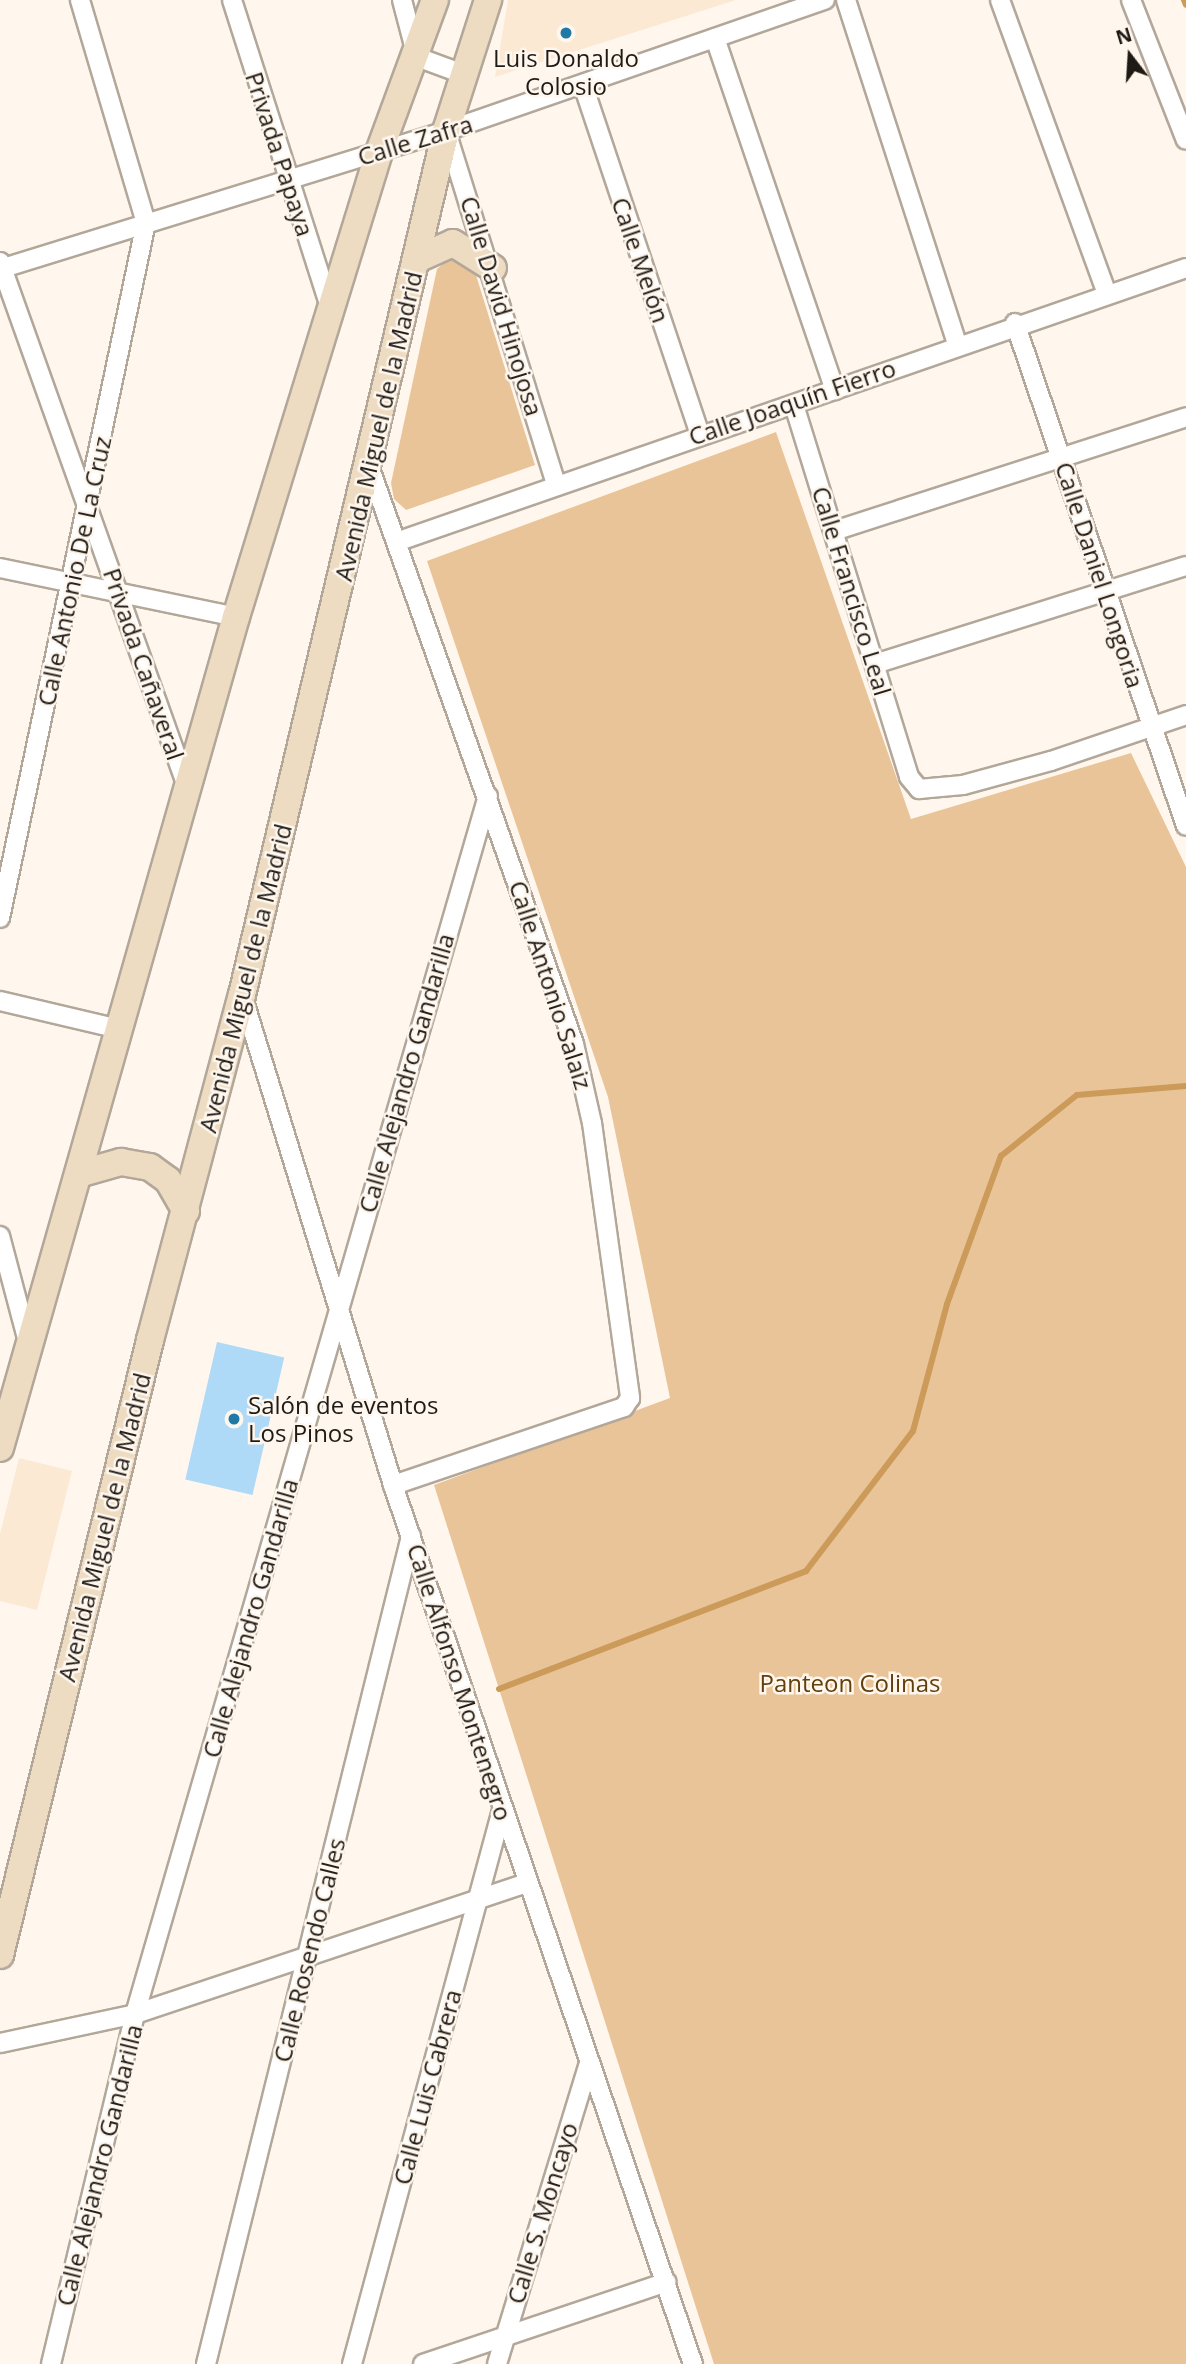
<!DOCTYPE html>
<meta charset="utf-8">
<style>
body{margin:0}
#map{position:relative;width:1186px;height:2364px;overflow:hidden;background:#fff7ee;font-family:"Open Sans",sans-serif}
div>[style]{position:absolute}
.built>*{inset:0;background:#fbe9d4}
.green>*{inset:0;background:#e9c498}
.stream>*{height:6px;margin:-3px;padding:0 3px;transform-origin:3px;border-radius:3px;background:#cc9a59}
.building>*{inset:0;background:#aedaf7;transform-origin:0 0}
.roads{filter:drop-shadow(2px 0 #b2a799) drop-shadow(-2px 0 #b2a799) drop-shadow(0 2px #b2a799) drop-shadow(0 -2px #b2a799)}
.street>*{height:18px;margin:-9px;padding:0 9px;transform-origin:9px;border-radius:9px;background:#fff}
.secondary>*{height:26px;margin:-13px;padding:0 13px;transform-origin:13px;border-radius:13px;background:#eedcc2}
.dots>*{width:19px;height:19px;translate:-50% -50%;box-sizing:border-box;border:4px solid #fff7ee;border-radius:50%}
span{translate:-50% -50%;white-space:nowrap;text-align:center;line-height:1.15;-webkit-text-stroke:5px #fff7ee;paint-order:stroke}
.poi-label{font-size:24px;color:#1e1a15}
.left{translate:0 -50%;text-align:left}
.street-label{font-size:24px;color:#1e1a15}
.park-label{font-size:24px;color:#62400d}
.north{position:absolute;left:1095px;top:21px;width:70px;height:70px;-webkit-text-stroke:5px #fff7ee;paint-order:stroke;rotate:343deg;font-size:19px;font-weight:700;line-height:28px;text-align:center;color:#1e1a15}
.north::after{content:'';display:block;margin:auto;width:24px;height:32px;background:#1e1a15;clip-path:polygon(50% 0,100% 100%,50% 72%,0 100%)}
</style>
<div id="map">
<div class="built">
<div style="clip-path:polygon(508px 0,736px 0,495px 77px)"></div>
<div style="clip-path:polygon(19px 1458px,72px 1471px,37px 1610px,0 1601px,0 1534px)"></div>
</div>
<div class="green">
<div style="clip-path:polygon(456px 253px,471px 259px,535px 465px,406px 510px,394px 499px,391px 483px,437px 269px)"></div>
<div style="clip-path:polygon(776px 432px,911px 819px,1131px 753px,1186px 867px,1186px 2364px,714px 2364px,434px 1485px,670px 1398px,608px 1097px,427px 561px)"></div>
</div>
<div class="stream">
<div style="left:1184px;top:0;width:5px;rotate:68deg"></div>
<div style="left:499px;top:1689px;width:329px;rotate:-21deg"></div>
<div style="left:806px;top:1571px;width:176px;rotate:-52.6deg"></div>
<div style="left:913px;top:1431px;width:131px;rotate:-75deg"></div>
<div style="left:947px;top:1304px;width:158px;rotate:-70deg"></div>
<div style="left:1001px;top:1156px;width:97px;rotate:-38.8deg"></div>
<div style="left:1077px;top:1095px;width:109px;rotate:-4.7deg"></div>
</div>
<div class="building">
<div style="left:217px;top:1342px;width:69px;height:141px;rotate:13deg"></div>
</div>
<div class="roads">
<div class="street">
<div style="left:232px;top:0;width:322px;rotate:72.3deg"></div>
<div style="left:402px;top:0;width:59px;rotate:75.3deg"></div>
<div style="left:417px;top:57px;width:52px;rotate:20.2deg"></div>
<div style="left:846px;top:0;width:361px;rotate:72.1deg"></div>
<div style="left:1000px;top:0;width:310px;rotate:70deg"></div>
<div style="left:1131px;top:0;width:150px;rotate:68.6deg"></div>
<div style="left:715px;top:38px;width:372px;rotate:71.2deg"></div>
<div style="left:583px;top:85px;width:368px;rotate:71.5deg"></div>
<div style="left:446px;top:131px;width:368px;rotate:72.7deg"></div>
<div style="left:0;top:262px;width:560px;rotate:70.37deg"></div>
<div style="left:0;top:269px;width:467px;rotate:-17.2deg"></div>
<div style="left:446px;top:131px;width:401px;rotate:-19.1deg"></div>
<div style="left:1015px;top:323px;width:531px;rotate:71.22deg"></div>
<div style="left:794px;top:405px;width:389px;rotate:72.8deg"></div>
<div style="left:909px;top:777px;width:16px;rotate:50deg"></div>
<div style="left:919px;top:789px;width:44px;rotate:-5.2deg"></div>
<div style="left:963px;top:785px;width:91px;rotate:-15.3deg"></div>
<div style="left:1051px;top:761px;width:143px;rotate:-18.8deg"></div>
<div style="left:369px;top:466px;width:613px;rotate:70.47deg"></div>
<div style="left:574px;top:1044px;width:81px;rotate:77.2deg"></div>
<div style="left:592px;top:1123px;width:278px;rotate:82.1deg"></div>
<div style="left:630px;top:1398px;width:11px;rotate:124deg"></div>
<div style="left:624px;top:1407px;width:244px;rotate:161.3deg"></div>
<div style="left:834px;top:531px;width:370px;rotate:-17.9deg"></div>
<div style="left:399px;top:541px;width:833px;rotate:-19.13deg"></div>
<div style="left:0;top:568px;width:241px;rotate:11.7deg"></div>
<div style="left:875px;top:664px;width:326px;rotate:-17.5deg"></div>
<div style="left:0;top:918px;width:710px;rotate:-78.14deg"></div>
<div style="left:146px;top:223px;width:233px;rotate:-106.5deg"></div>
<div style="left:243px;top:998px;width:510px;rotate:72.88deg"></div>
<div style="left:393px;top:1485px;width:929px;rotate:71.16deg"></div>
<div style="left:0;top:1001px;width:122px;rotate:13.2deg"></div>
<div style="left:0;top:1236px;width:110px;rotate:75.2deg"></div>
<div style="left:0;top:2043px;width:138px;rotate:-12.1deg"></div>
<div style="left:135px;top:2014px;width:412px;rotate:-18.5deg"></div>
<div style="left:51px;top:2364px;width:360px;rotate:-76.5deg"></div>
<div style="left:135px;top:2014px;width:1268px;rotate:-73.84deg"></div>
<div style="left:206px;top:2364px;width:853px;rotate:-76.09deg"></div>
<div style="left:352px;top:2364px;width:574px;rotate:-74.85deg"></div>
<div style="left:423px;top:2364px;width:257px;rotate:-18.6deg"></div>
<div style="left:497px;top:2364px;width:315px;rotate:-73deg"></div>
</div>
<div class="secondary">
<div style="left:417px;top:259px;width:39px;rotate:-24deg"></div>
<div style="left:453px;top:243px;width:47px;rotate:32deg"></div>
<div style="left:82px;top:1173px;width:41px;rotate:-15.8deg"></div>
<div style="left:121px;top:1162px;width:29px;rotate:10deg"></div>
<div style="left:150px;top:1167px;width:22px;rotate:36deg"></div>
<div style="left:168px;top:1180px;width:36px;rotate:60deg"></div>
<div style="left:0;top:1448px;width:864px;rotate:-74.15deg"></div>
<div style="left:236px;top:617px;width:486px;rotate:-72.9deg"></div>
<div style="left:379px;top:152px;width:162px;rotate:-69.8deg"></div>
<div style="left:0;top:1955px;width:633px;rotate:-76.29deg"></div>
<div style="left:150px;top:1340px;width:357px;rotate:-75.1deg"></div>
<div style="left:242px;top:995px;width:888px;rotate:-76.72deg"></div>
<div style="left:446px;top:131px;width:138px;rotate:-72.2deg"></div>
</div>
</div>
<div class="dots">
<div style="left:566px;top:33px;background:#2078a7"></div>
<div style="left:234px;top:1419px;background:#2078a7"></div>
</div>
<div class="poi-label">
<span style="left:566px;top:72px">Luis Donaldo<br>Colosio</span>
<span class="left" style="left:248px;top:1419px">Salón de eventos<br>Los Pinos</span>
</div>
<div class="street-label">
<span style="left:415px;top:140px;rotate:-17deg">Calle Zafra</span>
<span style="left:280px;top:154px;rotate:72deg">Privada Papaya</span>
<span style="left:641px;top:260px;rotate:71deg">Calle Melón</span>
<span style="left:502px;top:306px;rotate:73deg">Calle David Hinojosa</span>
<span style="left:792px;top:402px;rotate:-19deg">Calle Joaquín Fierro</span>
<span style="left:378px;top:426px;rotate:-77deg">Avenida Miguel de la Madrid</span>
<span style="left:74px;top:571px;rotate:-78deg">Calle Antonio De La Cruz</span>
<span style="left:1100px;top:575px;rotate:72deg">Calle Daniel Longoria</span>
<span style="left:852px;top:591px;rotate:73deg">Calle Francisco Leal</span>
<span style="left:144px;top:664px;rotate:71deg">Privada Cañaveral</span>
<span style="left:245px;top:978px;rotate:-76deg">Avenida Miguel de la Madrid</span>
<span style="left:551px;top:985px;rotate:72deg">Calle Antonio Salaiz</span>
<span style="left:406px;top:1073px;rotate:-74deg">Calle Alejandro Gandarilla</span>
<span style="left:104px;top:1527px;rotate:-76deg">Avenida Miguel de la Madrid</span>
<span style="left:250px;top:1618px;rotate:-74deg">Calle Alejandro Gandarilla</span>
<span style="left:460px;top:1682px;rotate:72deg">Calle Alfonso Montenegro</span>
<span style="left:309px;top:1950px;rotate:-76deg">Calle Rosendo Calles</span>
<span style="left:427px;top:2087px;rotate:-75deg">Calle Luis Cabrera</span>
<span style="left:99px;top:2165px;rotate:-76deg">Calle Alejandro Gandarilla</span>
<span style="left:542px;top:2213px;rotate:-73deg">Calle S. Moncayo</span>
</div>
<div class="park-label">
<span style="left:850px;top:1683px">Panteon Colinas</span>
</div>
<div class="north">N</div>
</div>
